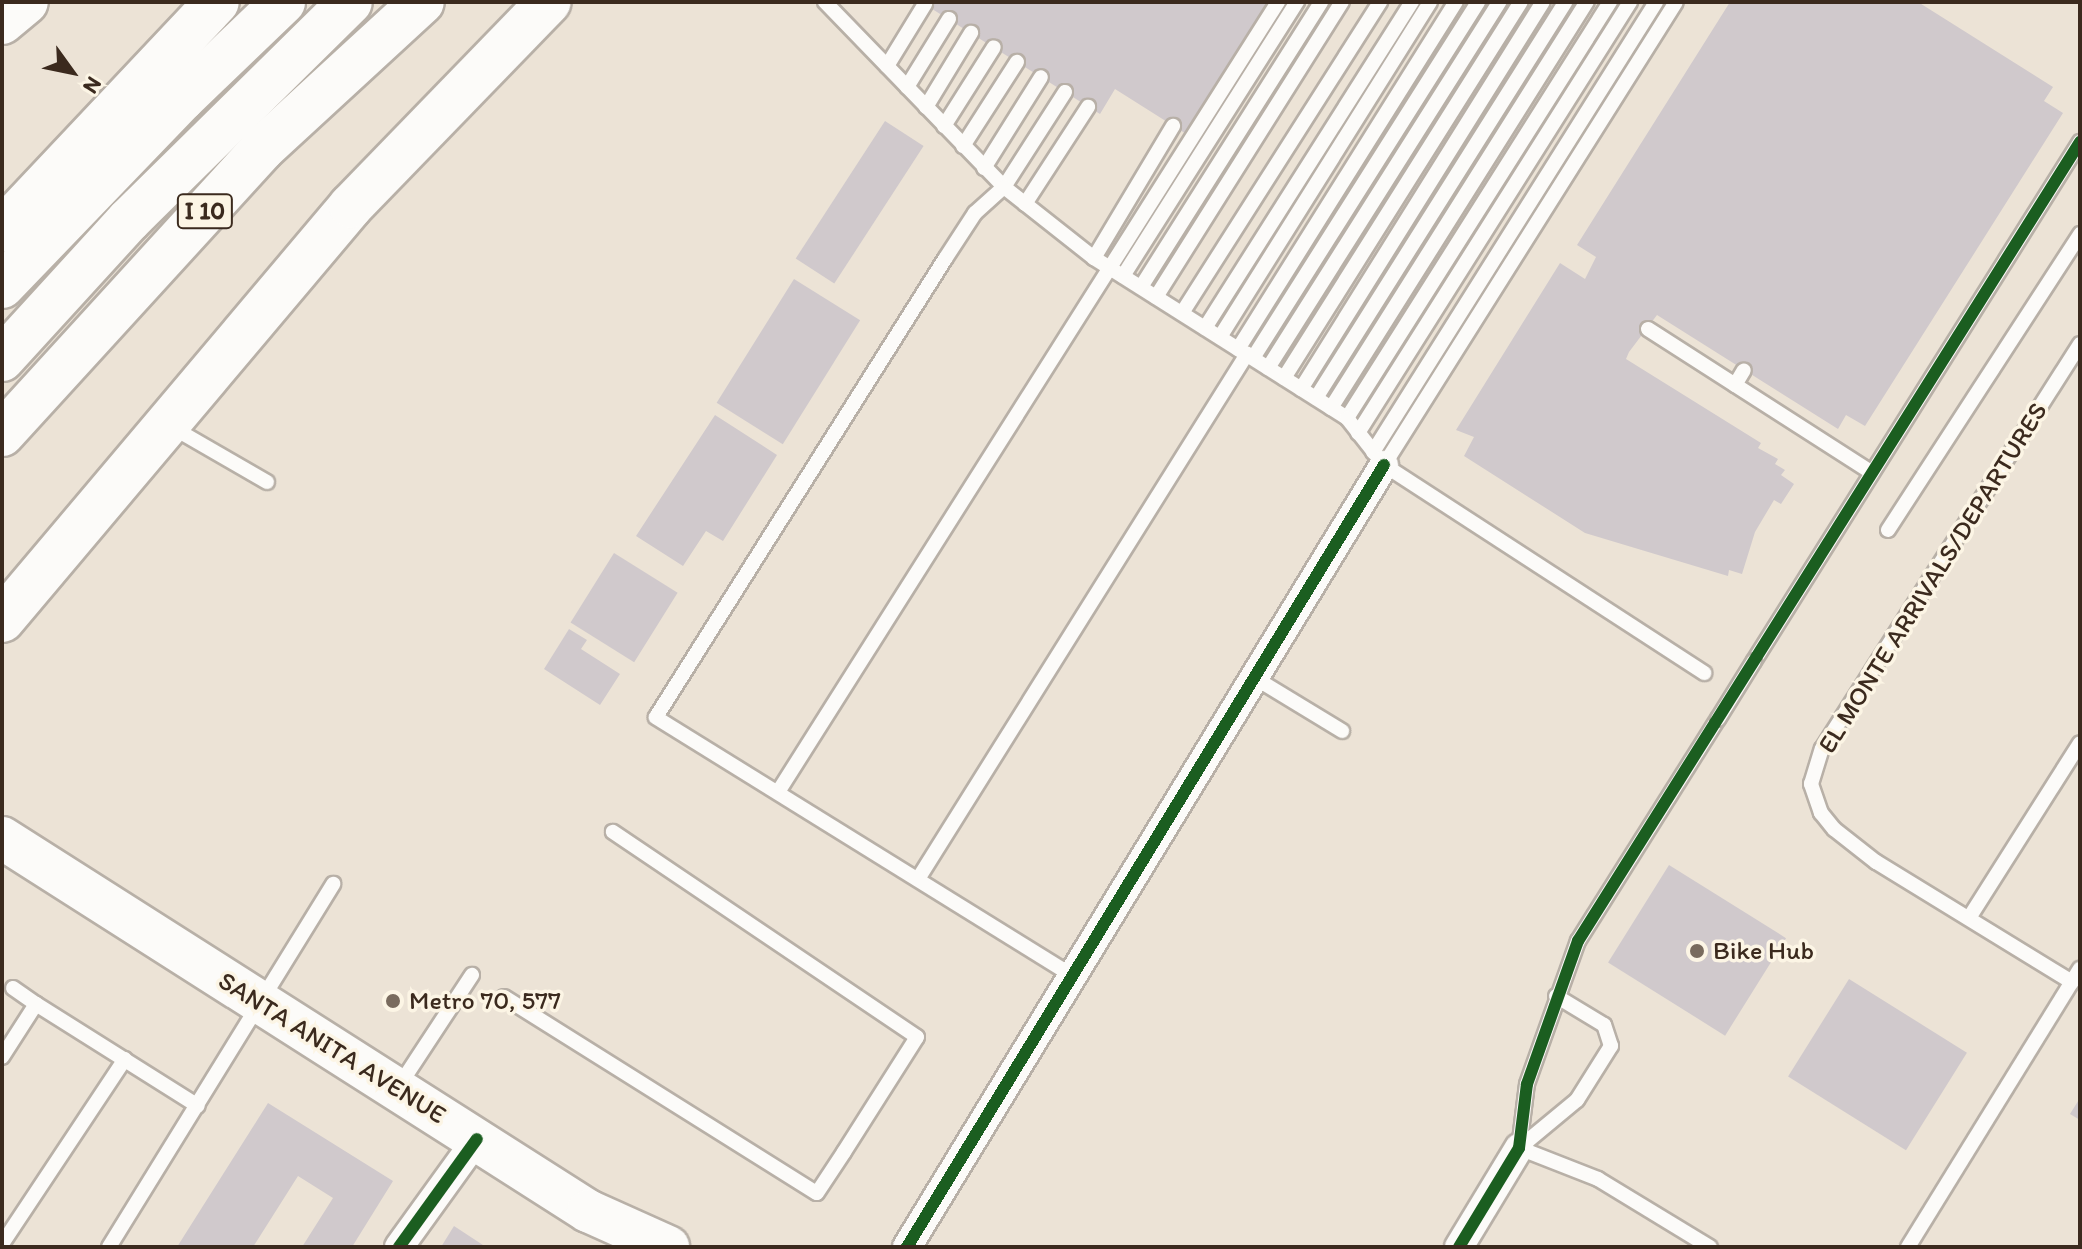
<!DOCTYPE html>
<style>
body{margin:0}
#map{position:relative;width:2082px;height:1249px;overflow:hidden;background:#ece3d6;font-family:Itim,sans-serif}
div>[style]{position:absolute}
.building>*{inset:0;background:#d0c9cc;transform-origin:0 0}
.roads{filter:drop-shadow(2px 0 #b8b0a7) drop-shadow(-2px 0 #b8b0a7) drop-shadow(0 2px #b8b0a7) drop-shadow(0 -2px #b8b0a7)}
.service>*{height:14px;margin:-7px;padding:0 7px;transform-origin:7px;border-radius:7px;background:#fcfbf9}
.minor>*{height:28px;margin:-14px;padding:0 14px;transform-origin:14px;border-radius:14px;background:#fcfbf9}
.primary>*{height:42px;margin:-21px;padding:0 21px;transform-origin:21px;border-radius:21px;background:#fcfbf9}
.motorway>*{height:44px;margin:-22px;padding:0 22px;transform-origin:22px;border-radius:22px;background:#fcfbf9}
.bridges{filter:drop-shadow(2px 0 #b8b0a7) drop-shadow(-2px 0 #b8b0a7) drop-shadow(0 2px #b8b0a7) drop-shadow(0 -2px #b8b0a7)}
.service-bridge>*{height:14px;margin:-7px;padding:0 7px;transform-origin:7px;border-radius:7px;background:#fcfbf9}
.cycleway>*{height:12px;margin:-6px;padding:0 6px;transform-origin:6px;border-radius:6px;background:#1b5e20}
.dots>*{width:22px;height:22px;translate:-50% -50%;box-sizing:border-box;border:4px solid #fcf5e5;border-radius:50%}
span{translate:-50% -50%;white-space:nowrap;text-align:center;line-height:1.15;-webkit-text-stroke:7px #fcf5e5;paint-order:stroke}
.shield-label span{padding:2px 6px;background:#fcf5e5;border:2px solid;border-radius:6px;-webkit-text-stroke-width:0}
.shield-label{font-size:24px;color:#3b2a1e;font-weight:700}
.street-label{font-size:26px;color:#3b2a1e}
.poi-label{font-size:26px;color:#3b2a1e}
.left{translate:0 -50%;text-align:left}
.frame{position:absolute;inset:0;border:4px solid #3b2a1e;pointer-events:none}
.north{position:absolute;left:32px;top:32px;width:80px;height:80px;-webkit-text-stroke:6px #fcf5e5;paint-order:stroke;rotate:123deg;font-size:22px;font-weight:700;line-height:32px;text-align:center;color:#3b2a1e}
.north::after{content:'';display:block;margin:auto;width:28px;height:36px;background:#3b2a1e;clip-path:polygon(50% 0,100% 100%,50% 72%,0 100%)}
</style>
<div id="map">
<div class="building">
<div style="clip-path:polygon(921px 2px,1276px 2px,1191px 137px,1115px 89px,1100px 114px)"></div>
<div style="clip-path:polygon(1730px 2px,1918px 2px,2053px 87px,2044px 101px,2063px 113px,1865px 426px,1846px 415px,1838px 429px,1657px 315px,1629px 352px,1626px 359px,1761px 443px,1758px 448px,1778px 459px,1775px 464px,1785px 470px,1781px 475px,1794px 484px,1781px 504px,1774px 500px,1755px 532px,1742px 574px,1729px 570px,1728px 576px,1585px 533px,1464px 456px,1474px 437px,1456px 430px,1560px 263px,1585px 279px,1596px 257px,1577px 245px)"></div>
<div style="left:885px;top:121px;width:46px;height:164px;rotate:33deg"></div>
<div style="left:794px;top:279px;width:78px;height:146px;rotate:32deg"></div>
<div style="clip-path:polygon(715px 415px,777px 455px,723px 541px,706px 531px,683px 566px,636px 536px)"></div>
<div style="left:614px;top:553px;width:75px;height:82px;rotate:32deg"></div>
<div style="clip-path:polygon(569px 629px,587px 640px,581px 649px,620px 674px,600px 705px,544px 669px)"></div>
<div style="left:1669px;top:865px;width:138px;height:115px;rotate:32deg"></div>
<div style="left:1849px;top:979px;width:139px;height:115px;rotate:32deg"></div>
<div style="clip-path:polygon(2080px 1098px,2080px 1120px,2070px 1114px)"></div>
<div style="clip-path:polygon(268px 1103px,393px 1181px,352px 1247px,302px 1247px,333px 1198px,298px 1176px,253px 1247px,177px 1247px)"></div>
<div style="clip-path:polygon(454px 1226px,486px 1247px,441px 1247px)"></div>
</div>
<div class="roads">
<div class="service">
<div style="left:825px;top:2px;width:257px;rotate:45.9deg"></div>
<div style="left:1004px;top:187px;width:113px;rotate:-57.3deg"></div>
<div style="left:887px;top:66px;width:73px;rotate:-58.5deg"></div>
<div style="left:907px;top:87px;width:80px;rotate:-58.3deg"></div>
<div style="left:926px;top:107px;width:87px;rotate:-58.7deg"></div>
<div style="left:944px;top:126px;width:93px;rotate:-57.7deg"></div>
<div style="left:963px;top:146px;width:100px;rotate:-57.3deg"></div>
<div style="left:984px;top:168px;width:107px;rotate:-57.9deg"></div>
<div style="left:1025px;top:204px;width:116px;rotate:-57deg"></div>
<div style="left:1094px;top:258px;width:154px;rotate:-59.1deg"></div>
<div style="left:1123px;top:276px;width:325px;rotate:-57.6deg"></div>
<div style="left:1141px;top:287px;width:337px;rotate:-57.7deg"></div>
<div style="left:1156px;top:297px;width:349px;rotate:-57.8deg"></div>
<div style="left:1182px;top:313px;width:369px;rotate:-57.5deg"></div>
<div style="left:1205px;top:328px;width:386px;rotate:-57.6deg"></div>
<div style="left:1648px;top:329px;width:266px;rotate:32.7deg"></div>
<div style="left:1220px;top:337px;width:395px;rotate:-57.9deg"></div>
<div style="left:1238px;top:349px;width:410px;rotate:-57.9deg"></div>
<div style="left:1253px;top:358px;width:421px;rotate:-57.7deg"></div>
<div style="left:1268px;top:368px;width:433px;rotate:-57.7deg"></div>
<div style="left:1284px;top:378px;width:444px;rotate:-57.8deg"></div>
<div style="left:1735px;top:385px;width:17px;rotate:-59deg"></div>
<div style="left:1301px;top:389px;width:456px;rotate:-58deg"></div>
<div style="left:1316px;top:398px;width:468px;rotate:-57.8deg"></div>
<div style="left:1331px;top:408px;width:480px;rotate:-57.8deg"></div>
<div style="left:1347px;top:418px;width:492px;rotate:-57.7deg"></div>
<div style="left:170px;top:426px;width:112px;rotate:30deg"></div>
<div style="left:1358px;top:433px;width:510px;rotate:-57.74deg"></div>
<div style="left:1373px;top:452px;width:532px;rotate:-57.83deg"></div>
<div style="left:1384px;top:465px;width:547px;rotate:-57.76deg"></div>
<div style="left:1888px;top:530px;width:353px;rotate:-57deg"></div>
<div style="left:1754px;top:661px;width:613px;rotate:-57.87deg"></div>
<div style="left:1255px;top:678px;width:102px;rotate:31.3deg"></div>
<div style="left:778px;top:792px;width:935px;rotate:-57.67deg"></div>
<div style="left:918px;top:879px;width:620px;rotate:-57.93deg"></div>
<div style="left:1969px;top:918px;width:207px;rotate:-57.6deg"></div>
<div style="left:1073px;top:976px;width:491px;rotate:-148.2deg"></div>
<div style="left:656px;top:717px;width:542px;rotate:-57.75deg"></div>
<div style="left:945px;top:259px;width:55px;rotate:-56.9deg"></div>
<div style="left:975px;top:213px;width:39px;rotate:-42deg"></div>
<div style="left:1004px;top:187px;width:115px;rotate:38.3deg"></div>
<div style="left:1094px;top:258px;width:299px;rotate:32.3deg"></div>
<div style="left:1347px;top:418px;width:60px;rotate:51.8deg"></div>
<div style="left:1384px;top:465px;width:382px;rotate:33deg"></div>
<div style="left:2072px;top:982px;width:230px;rotate:-148.5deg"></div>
<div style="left:1876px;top:862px;width:53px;rotate:-141.8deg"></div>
<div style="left:1834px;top:829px;width:21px;rotate:-129deg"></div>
<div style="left:1821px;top:813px;width:31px;rotate:-109deg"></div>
<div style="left:1811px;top:784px;width:37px;rotate:-73deg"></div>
<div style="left:1822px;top:749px;width:480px;rotate:-57.5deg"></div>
<div style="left:13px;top:988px;width:28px;rotate:35deg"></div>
<div style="left:504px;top:997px;width:369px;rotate:32.1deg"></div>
<div style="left:817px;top:1193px;width:49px;rotate:-56.6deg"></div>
<div style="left:844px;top:1152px;width:136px;rotate:-57.6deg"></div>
<div style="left:917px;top:1037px;width:367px;rotate:-146deg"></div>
<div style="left:2px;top:1057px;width:63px;rotate:-57.3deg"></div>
<div style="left:36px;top:1004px;width:191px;rotate:32.2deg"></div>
<div style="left:399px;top:1086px;width:133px;rotate:-56.7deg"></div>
<div style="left:1519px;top:1148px;width:64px;rotate:-82.9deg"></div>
<div style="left:1527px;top:1084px;width:152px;rotate:-70.4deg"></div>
<div style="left:1578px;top:941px;width:262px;rotate:-57.8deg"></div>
<div style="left:1519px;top:1148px;width:75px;rotate:-39.6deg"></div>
<div style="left:1577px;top:1100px;width:64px;rotate:-57.8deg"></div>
<div style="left:1611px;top:1046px;width:22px;rotate:-108deg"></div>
<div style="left:1604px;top:1025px;width:56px;rotate:-148.9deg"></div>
<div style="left:1519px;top:1148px;width:85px;rotate:21.4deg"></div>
<div style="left:1598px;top:1179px;width:131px;rotate:31.3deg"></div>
<div style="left:2px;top:1244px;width:222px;rotate:-56.4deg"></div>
<div style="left:109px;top:1247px;width:427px;rotate:-58.3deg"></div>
<div style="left:1908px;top:1247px;width:327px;rotate:-58.3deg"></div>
</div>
<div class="minor">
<div style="left:399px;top:1247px;width:133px;rotate:-54.2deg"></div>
<div style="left:907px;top:1247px;width:916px;rotate:-58.62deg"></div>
<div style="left:1459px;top:1247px;width:116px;rotate:-58.8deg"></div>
</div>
<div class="primary">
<div style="left:2px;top:838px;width:695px;rotate:32.48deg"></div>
<div style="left:588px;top:1211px;width:88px;rotate:24.2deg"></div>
</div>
<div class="motorway">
<div style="left:2px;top:22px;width:31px;rotate:-40deg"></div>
<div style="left:2px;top:230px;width:313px;rotate:-46.7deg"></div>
<div style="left:2px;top:286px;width:260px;rotate:-46.1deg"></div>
<div style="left:182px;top:99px;width:140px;rotate:-43.8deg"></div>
<div style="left:2px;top:359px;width:188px;rotate:-47.6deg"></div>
<div style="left:129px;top:220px;width:310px;rotate:-44.6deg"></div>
<div style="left:2px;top:434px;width:386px;rotate:-47.6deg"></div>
<div style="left:262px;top:149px;width:217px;rotate:-42.6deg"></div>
<div style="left:2px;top:620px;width:541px;rotate:-49.87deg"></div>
<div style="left:351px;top:206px;width:284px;rotate:-45.9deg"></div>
</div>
</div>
<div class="bridges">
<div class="service-bridge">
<div style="left:1718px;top:719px;width:68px;rotate:-58.2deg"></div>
</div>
</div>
<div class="cycleway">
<div style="left:399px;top:1247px;width:133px;rotate:-54.2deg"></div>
<div style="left:907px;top:1247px;width:916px;rotate:-58.62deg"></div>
<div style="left:1459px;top:1247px;width:116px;rotate:-58.8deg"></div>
<div style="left:1519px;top:1148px;width:64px;rotate:-82.9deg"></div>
<div style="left:1527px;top:1084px;width:152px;rotate:-70.4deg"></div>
<div style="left:1578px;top:941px;width:944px;rotate:-57.86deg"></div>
</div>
<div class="dots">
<div style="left:1697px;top:951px;background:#796b5e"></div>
<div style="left:393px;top:1001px;background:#796b5e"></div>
</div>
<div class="shield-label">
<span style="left:205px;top:211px">I 10</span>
</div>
<div class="street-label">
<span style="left:1933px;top:578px;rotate:-58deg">EL MONTE ARRIVALS/DEPARTURES</span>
<span style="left:332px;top:1048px;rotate:32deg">SANTA ANITA AVENUE</span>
</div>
<div class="poi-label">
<span class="left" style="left:1713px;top:951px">Bike Hub</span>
<span class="left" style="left:409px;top:1001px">Metro 70, 577</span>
</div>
<div class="frame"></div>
<div class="north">N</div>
</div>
